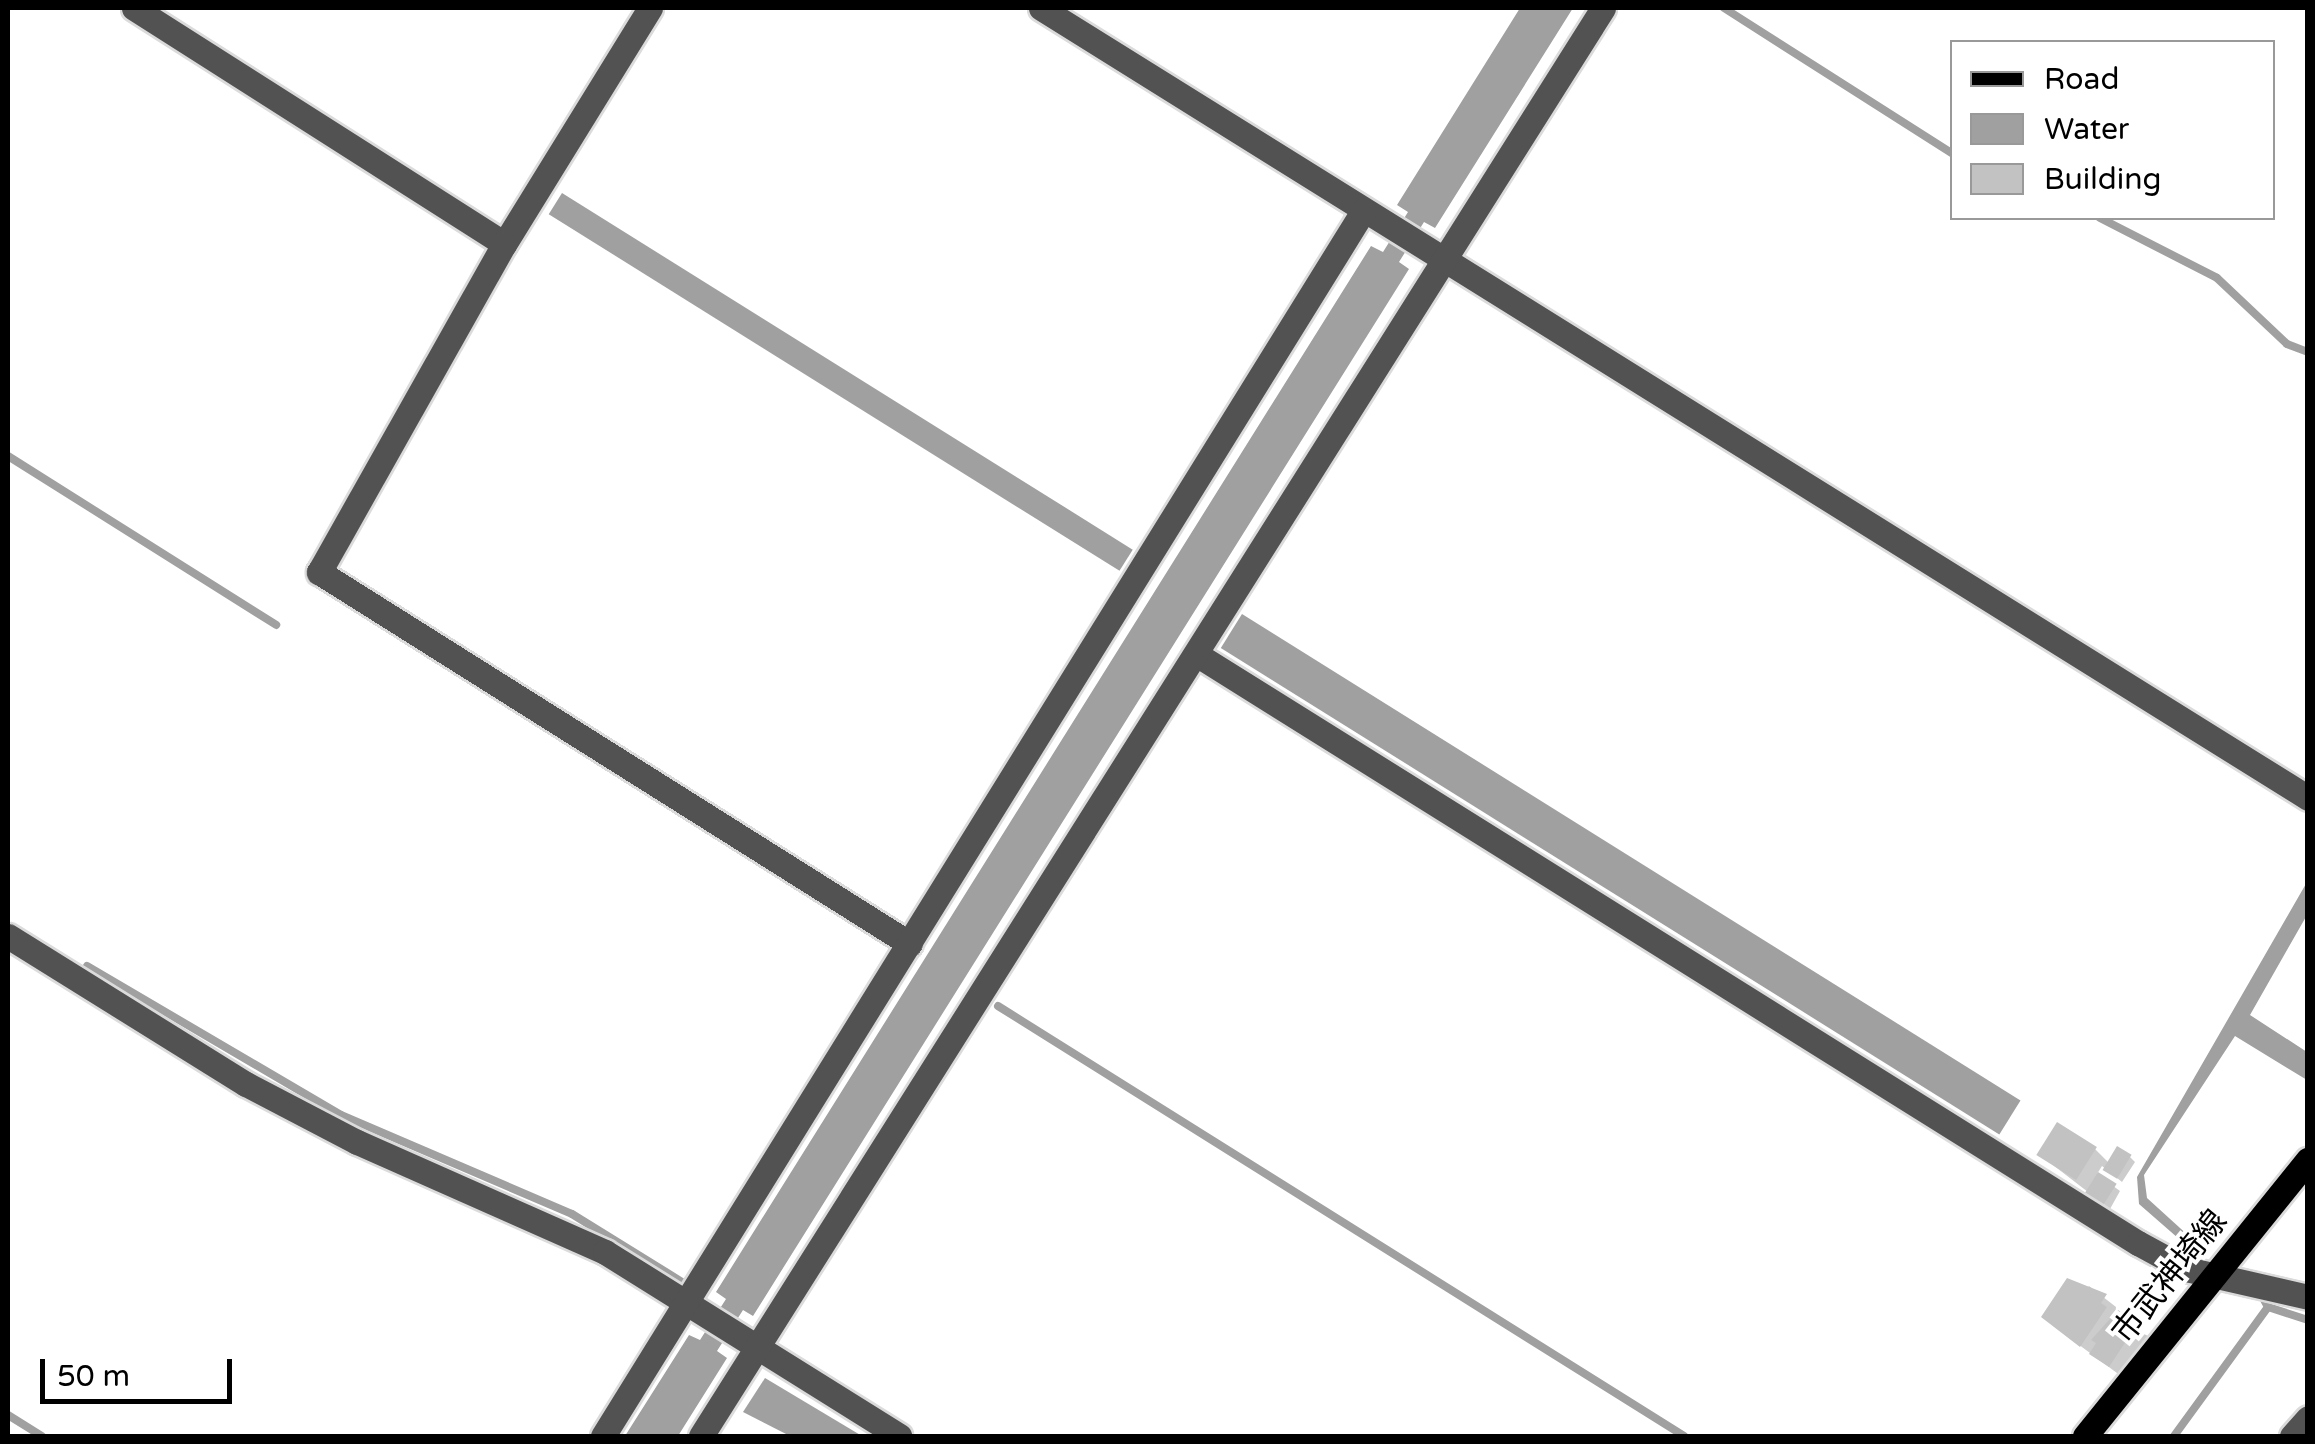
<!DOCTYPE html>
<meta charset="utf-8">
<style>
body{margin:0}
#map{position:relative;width:2315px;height:1444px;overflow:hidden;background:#fff;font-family:"Varela Round","Noto Sans JP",sans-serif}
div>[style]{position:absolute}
.water>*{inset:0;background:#a0a0a0;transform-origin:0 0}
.shadow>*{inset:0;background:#0003}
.stream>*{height:8px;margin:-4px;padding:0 4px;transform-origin:4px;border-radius:4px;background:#a0a0a0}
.building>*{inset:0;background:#c2c2c2;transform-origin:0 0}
.roads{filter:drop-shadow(2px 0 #dbdbdb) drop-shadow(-2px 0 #dbdbdb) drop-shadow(0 2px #dbdbdb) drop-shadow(0 -2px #dbdbdb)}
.minor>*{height:25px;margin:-12.5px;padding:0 12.5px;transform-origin:12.5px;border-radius:12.5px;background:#525252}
.major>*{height:25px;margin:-12.5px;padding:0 12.5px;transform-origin:12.5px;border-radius:12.5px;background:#000}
span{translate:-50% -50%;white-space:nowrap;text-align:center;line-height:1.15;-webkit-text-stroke:8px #fff;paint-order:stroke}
.street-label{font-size:32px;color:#000}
.frame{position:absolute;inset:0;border:10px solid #000;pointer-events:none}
.legend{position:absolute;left:1950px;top:40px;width:325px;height:180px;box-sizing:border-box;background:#fff;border:2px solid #999;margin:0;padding:12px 18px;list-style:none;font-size:30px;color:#000}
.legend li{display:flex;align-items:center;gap:20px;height:50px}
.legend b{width:50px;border:2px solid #999}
.scale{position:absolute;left:40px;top:1359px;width:192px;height:45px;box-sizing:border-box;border:5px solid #000;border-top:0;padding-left:12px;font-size:30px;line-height:35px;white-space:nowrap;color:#000;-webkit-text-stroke:8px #fff;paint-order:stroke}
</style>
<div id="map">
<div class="water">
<div style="clip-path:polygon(1520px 8px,1573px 8px,1435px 228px,1424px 222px,1399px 262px,1409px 269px,753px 1316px,743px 1310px,717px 1351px,727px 1358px,678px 1436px,625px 1436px,689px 1335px,700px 1340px,726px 1299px,716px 1292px,1371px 246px,1383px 252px,1408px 212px,1397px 205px)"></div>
<div style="left:562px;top:193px;width:673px;height:25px;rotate:32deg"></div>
<div style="left:1242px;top:614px;width:918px;height:40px;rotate:32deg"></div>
<div style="clip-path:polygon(2307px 882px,2307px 915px,2250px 1015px,2307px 1052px,2307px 1080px,2235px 1036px,2144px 1175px,2147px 1198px,2202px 1248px,2194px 1252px,2139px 1204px,2137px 1177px)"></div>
<div style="clip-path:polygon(765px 1378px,862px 1436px,790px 1436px,743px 1412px)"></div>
</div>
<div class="shadow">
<div style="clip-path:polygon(2095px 1149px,2109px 1163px,2130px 1157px,2135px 1162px,2122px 1182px,2102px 1166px,2097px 1174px,2120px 1191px,2110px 1209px,2040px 1155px)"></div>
<div style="clip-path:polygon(2089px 1286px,2116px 1307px,2115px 1319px,2148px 1336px,2121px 1376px,2055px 1327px)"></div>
</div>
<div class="stream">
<div style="left:1724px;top:8px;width:270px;rotate:32.5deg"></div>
<div style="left:2100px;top:218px;width:131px;rotate:27.1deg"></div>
<div style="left:2217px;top:278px;width:96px;rotate:43.3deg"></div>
<div style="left:2287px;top:344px;width:22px;rotate:21deg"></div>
<div style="left:8px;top:456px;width:317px;rotate:32.2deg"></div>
<div style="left:87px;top:966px;width:294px;rotate:30.4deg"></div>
<div style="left:341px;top:1115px;width:251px;rotate:23.2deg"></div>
<div style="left:572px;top:1214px;width:129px;rotate:31.7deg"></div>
<div style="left:998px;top:1006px;width:810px;rotate:32.08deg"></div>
<div style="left:2268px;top:1307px;width:42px;rotate:18deg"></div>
<div style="left:8px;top:1415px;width:40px;rotate:32deg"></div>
<div style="left:2174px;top:1436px;width:160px;rotate:-53.9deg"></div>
<div style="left:2268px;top:1307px;width:13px;rotate:-119deg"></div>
</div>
<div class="building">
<div style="left:2057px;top:1122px;width:47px;height:39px;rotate:32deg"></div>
<div style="left:2117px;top:1146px;width:17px;height:28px;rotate:31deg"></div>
<div style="left:2098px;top:1172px;width:22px;height:25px;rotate:32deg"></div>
<div style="clip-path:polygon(2067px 1278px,2107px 1294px,2101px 1303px,2107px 1307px,2080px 1347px,2041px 1317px)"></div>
<div style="clip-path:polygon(2118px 1310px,2138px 1323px,2109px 1367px,2089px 1354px,2096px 1343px,2091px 1340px)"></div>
</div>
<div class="roads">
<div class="minor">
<div style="left:134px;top:8px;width:439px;rotate:32.5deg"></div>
<div style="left:650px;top:8px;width:278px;rotate:121.7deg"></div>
<div style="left:504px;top:244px;width:377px;rotate:119.4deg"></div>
<div style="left:319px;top:572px;width:698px;rotate:32.19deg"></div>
<div style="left:1041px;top:8px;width:1493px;rotate:31.94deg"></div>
<div style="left:1196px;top:654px;width:1111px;rotate:32.02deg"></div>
<div style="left:2138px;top:1243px;width:55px;rotate:28.4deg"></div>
<div style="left:2186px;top:1269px;width:125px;rotate:12.9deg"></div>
<div style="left:8px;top:936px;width:280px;rotate:31.9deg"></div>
<div style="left:246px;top:1084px;width:125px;rotate:27.6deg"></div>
<div style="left:357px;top:1142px;width:271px;rotate:23.9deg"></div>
<div style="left:605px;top:1252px;width:347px;rotate:32deg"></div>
<div style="left:603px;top:1436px;width:1442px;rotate:-58.18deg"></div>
<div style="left:701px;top:1436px;width:1689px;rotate:-57.72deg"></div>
<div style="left:2292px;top:1436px;width:24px;rotate:-48deg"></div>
</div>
<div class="major">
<div style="left:2085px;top:1436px;width:355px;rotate:-51.1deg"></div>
</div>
</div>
<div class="street-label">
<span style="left:2170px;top:1277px;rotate:-51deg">市武神埼線</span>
</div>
<div class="frame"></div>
<ul class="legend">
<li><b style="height:12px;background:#000"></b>Road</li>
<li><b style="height:28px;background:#a0a0a0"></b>Water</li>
<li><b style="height:28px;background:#c2c2c2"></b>Building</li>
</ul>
<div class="scale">50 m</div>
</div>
